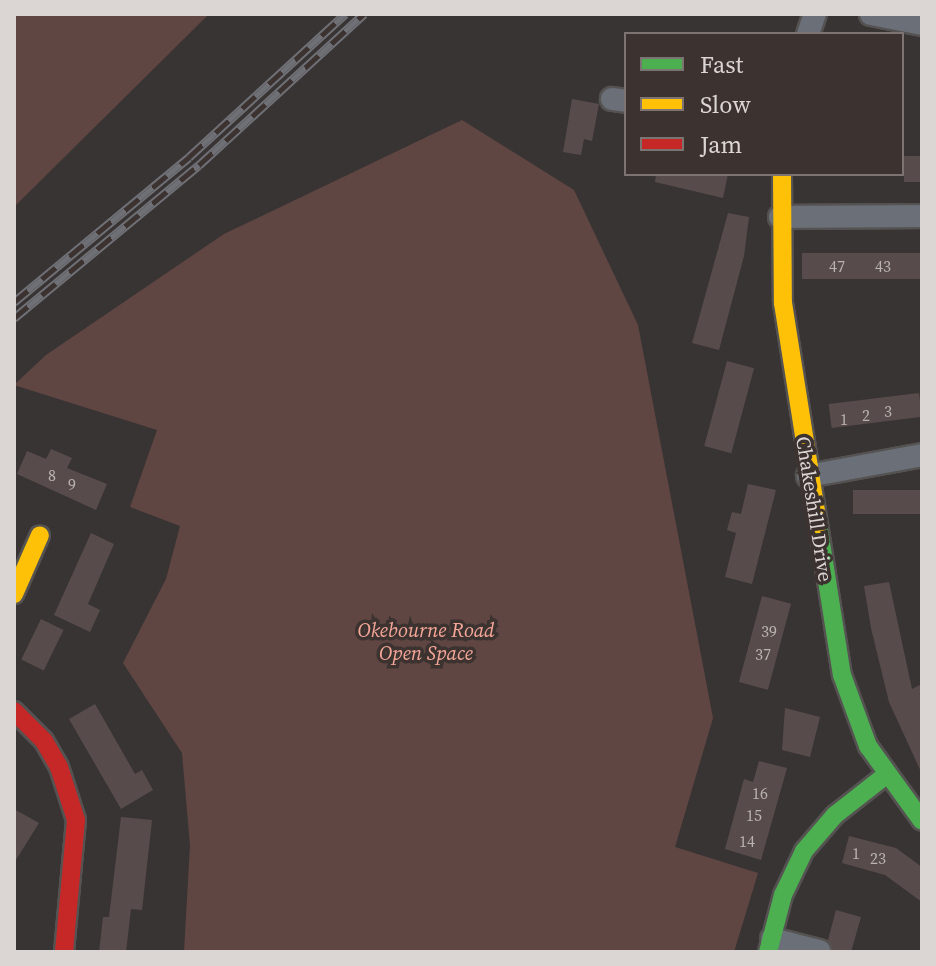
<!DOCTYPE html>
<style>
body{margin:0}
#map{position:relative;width:936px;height:966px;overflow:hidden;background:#393434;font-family:"Source Serif 4",serif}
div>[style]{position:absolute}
.green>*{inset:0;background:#604642}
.building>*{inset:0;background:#574c4b;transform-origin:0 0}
.roads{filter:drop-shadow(2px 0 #555252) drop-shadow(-2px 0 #555252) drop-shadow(0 2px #555252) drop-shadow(0 -2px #555252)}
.street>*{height:22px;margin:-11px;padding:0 11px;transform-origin:11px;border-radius:11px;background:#6b7078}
.fast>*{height:18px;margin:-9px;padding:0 9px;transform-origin:9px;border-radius:9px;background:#4caf50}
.slow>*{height:18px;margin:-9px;padding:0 9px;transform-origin:9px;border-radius:9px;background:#ffc107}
.jam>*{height:18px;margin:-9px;padding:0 9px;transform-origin:9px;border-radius:9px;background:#c62828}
.rail>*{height:9px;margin-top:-4.5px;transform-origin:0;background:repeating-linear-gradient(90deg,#3c3331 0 18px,#6f7075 0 36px);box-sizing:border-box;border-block:2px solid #6f7075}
span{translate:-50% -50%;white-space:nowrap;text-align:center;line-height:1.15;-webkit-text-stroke:7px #3c3331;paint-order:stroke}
.number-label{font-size:16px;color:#bab3b2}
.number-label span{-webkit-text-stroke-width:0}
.street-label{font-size:20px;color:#dbd5d4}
.park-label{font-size:20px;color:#f6a798;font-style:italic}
.frame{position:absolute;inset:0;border:16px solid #dbd5d4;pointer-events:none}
.legend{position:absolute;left:624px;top:32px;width:280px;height:144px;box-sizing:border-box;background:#3c3331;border:2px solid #7c7472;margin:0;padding:10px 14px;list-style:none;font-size:24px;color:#dbd5d4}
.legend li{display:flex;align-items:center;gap:16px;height:40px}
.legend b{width:40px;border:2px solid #7c7472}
</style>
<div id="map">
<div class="green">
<div style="clip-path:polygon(14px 14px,209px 14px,14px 207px)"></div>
<div style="clip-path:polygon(462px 120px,574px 190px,638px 325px,713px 718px,675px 847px,758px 873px,734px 952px,184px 952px,190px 845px,182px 753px,123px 663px,166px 579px,180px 526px,130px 507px,157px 430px,14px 385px,46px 355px,224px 234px)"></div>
</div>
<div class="building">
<div style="clip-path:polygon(572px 99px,599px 104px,592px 141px,584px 139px,581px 155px,563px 152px)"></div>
<div style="left:904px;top:156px;width:18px;height:26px"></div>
<div style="clip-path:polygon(656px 174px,728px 174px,723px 198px,655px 182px)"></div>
<div style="clip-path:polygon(728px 213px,749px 217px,744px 256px,719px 350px,692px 343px)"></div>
<div style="left:802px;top:253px;width:120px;height:26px"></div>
<div style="left:727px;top:361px;width:28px;height:88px;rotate:15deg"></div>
<div style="left:919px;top:393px;width:24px;height:91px;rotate:83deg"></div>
<div style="clip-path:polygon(51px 449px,72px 458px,67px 468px,107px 484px,96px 510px,17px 474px,27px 451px,46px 459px)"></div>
<div style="clip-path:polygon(748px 484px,776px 490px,752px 584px,725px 577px,736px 533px,727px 530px,732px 512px,741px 514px)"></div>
<div style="left:922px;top:490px;width:24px;height:69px;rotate:90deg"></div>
<div style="clip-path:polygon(91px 533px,114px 544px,88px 604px,100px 610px,90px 632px,54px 615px)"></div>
<div style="clip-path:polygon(889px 582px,912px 689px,922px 684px,922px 774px,889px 702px,871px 628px,864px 586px)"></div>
<div style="left:762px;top:596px;width:30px;height:89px;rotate:15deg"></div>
<div style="left:41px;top:619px;width:25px;height:45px;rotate:26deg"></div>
<div style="clip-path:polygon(95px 704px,135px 774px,142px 770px,153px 790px,121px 809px,69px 719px)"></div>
<div style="clip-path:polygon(785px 708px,820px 717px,810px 757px,782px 750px)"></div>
<div style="clip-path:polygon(759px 761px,787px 768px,761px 860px,725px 849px,744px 779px,753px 782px)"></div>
<div style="clip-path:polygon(14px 809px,39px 823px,14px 863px)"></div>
<div style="clip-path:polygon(121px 817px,152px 820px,142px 910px,131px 909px,126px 952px,99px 952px,103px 917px,109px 917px)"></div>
<div style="clip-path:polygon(849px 836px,896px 848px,922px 867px,922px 902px,885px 875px,842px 863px)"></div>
<div style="clip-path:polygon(836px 910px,861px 917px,851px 952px,833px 952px,828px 940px)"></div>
</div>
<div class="roads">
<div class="street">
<div style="left:871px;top:14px;width:52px;rotate:11.1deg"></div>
<div style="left:808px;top:34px;width:21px;rotate:-71deg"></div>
<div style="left:612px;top:99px;width:14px;rotate:8deg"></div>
<div style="left:780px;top:217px;width:142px;rotate:-0.4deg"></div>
<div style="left:808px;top:476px;width:116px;rotate:-10.4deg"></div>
<div style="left:772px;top:939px;width:49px;rotate:14.3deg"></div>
</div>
<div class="fast">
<div style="left:818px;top:524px;width:153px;rotate:81deg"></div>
<div style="left:842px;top:675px;width:76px;rotate:69.9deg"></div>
<div style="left:868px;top:746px;width:92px;rotate:54.2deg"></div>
<div style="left:768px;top:952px;width:59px;rotate:-75.3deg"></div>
<div style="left:783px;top:895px;width:49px;rotate:-64.5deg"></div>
<div style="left:804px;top:851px;width:48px;rotate:-49.3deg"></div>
<div style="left:835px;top:815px;width:65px;rotate:-38.1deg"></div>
</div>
<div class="slow">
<div style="left:782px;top:174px;width:129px;rotate:89.6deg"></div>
<div style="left:783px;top:303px;width:224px;rotate:81deg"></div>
<div style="left:14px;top:594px;width:64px;rotate:-66.2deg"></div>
</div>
<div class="jam">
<div style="left:14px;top:711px;width:42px;rotate:45deg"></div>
<div style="left:44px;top:741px;width:30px;rotate:60deg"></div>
<div style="left:59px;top:767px;width:56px;rotate:72.2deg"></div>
<div style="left:76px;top:820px;width:133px;rotate:95.2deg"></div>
</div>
</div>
<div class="rail">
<div style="left:14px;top:302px;width:227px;rotate:-39.6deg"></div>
<div style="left:189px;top:157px;width:212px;rotate:-42.5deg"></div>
<div style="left:14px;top:318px;width:240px;rotate:-39.6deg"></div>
<div style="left:199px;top:165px;width:224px;rotate:-42.5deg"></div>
</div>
<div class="number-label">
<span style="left:837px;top:266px">47</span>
<span style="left:883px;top:266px">43</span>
<span style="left:888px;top:411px">3</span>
<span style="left:866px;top:415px">2</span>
<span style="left:844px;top:419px">1</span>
<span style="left:52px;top:475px">8</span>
<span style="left:72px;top:484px">9</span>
<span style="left:769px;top:631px">39</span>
<span style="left:763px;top:654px">37</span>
<span style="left:760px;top:793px">16</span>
<span style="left:754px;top:815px">15</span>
<span style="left:747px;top:841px">14</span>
<span style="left:856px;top:853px">1</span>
<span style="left:878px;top:858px">23</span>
</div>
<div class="street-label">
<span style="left:814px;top:509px;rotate:81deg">Chakeshill Drive</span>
</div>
<div class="park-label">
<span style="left:426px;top:642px">Okebourne Road<br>Open Space</span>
</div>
<div class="frame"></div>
<ul class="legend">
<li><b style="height:10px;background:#4caf50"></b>Fast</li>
<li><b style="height:10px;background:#ffc107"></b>Slow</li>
<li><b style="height:10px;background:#c62828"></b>Jam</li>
</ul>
</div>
